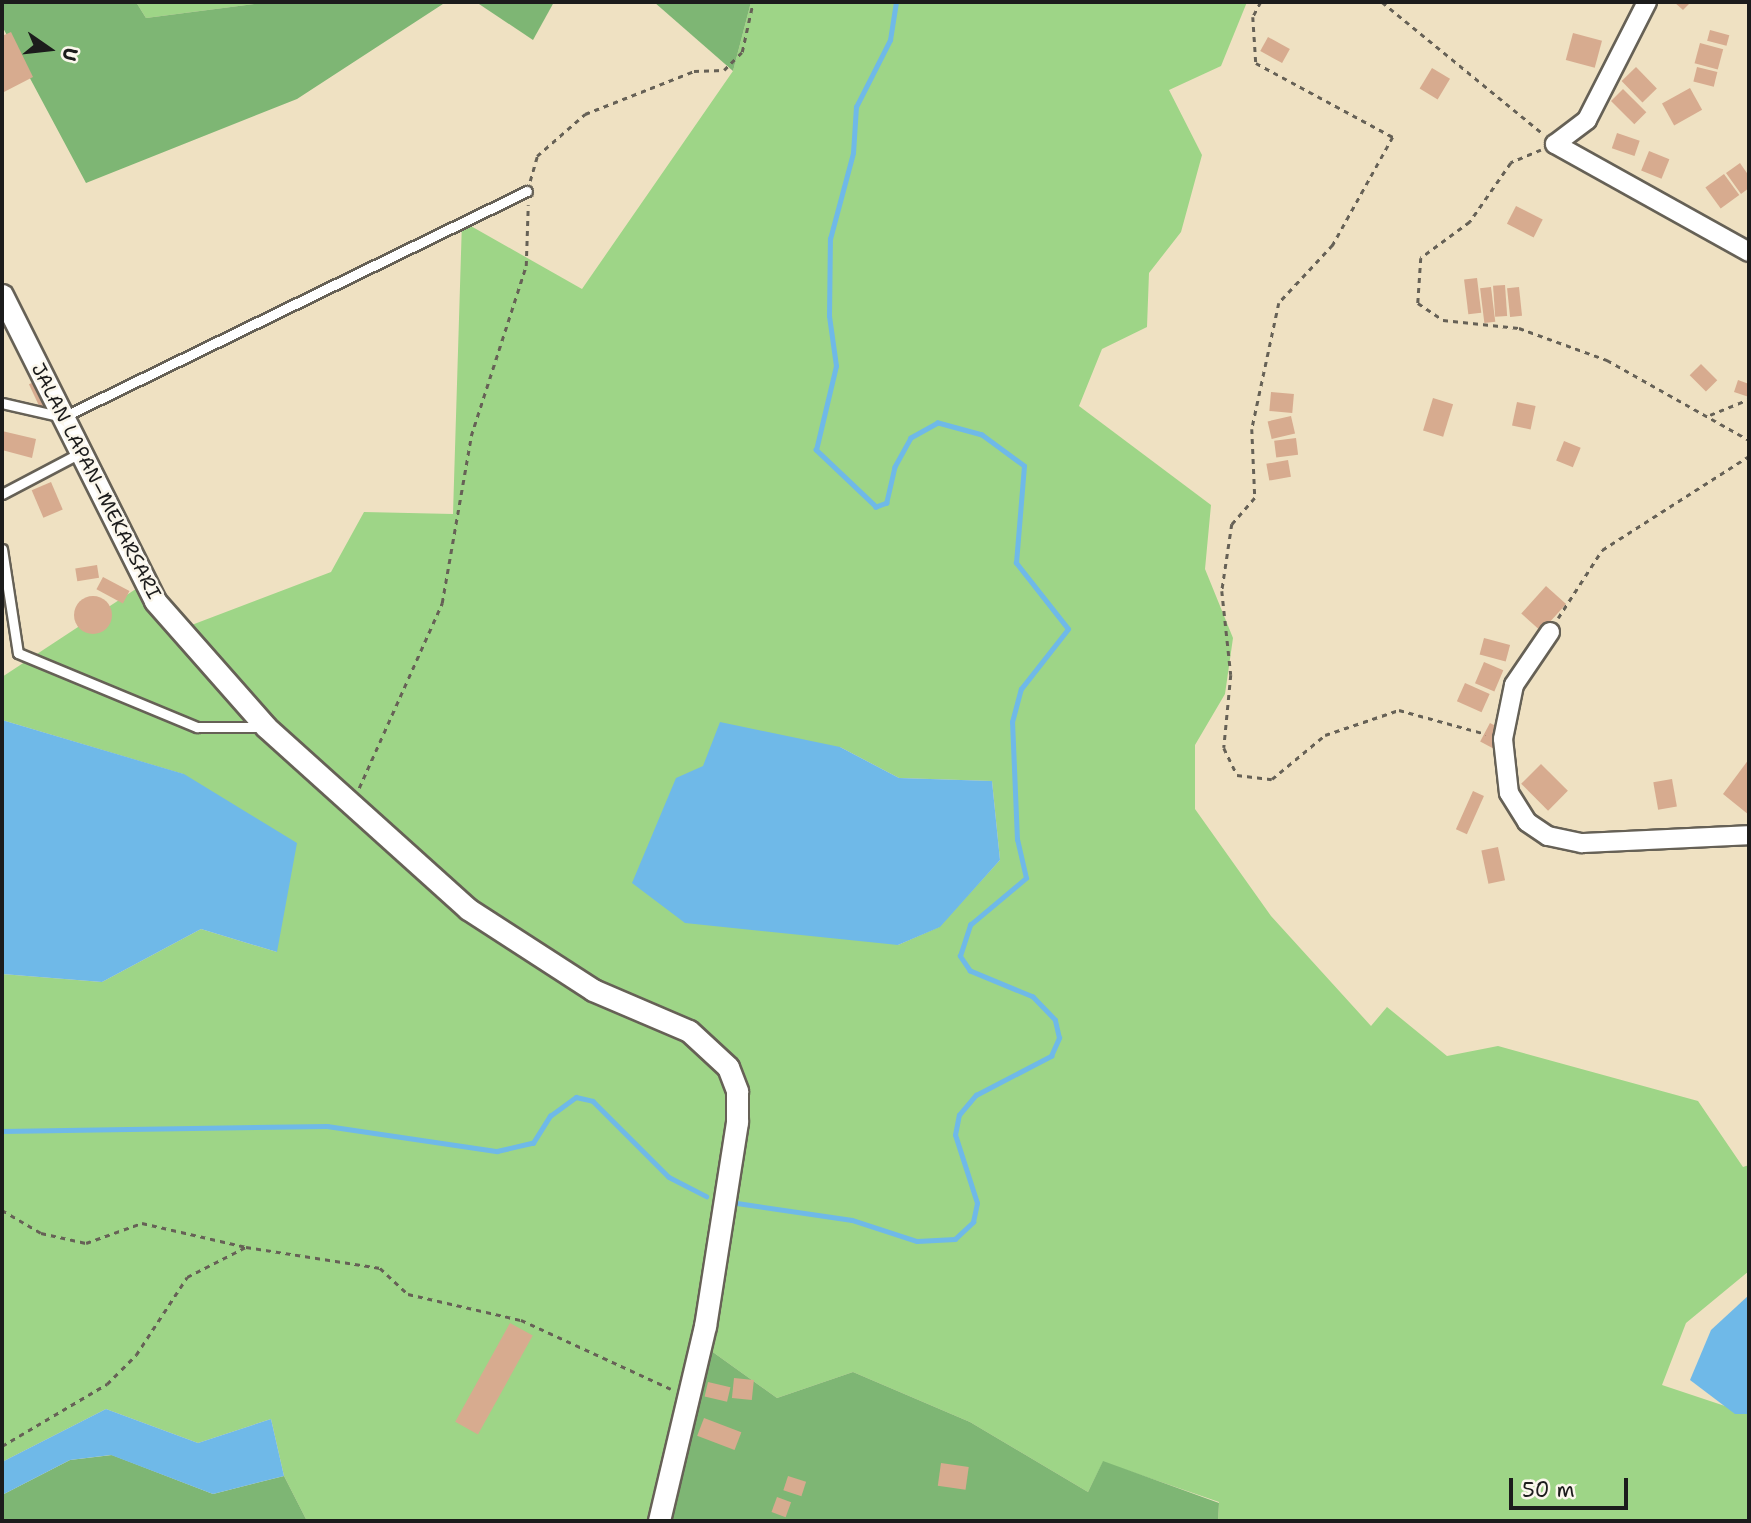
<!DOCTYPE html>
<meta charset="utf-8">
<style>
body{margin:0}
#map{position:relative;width:1751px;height:1523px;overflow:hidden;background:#efe1c2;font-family:"Shantell Sans",sans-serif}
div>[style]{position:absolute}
.green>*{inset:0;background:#9ed587}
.forest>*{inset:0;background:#7eb674}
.water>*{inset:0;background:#6fb9e8}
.stream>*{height:4.5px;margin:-2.25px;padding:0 2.25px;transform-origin:2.25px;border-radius:2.25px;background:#6fb9e8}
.building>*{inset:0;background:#d7ab8f;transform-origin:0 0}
.round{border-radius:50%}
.path>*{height:2.5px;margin-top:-1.25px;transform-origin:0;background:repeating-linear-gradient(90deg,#666156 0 5px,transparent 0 10px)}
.roads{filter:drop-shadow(2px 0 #666156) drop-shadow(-2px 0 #666156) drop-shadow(0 2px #666156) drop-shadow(0 -2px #666156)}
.service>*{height:9px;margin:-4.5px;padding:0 4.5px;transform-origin:4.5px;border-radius:4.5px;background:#fff}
.minor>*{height:18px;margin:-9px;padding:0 9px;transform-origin:9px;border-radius:9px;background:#fff}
.tertiary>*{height:21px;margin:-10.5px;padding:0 10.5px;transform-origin:10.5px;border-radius:10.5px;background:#fff}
span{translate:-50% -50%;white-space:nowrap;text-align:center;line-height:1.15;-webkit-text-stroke:5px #fbf7ec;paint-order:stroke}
.street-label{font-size:19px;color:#1c1c1c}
.frame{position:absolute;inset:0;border:4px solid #1c1c1c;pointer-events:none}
.north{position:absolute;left:14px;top:14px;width:70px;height:70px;-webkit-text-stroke:5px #fbf7ec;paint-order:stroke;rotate:104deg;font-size:19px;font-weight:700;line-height:28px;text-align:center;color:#1c1c1c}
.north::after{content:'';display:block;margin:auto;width:24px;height:32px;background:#1c1c1c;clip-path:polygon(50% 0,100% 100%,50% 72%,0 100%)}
.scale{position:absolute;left:1509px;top:1478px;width:119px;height:32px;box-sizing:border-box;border:4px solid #1c1c1c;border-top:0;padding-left:9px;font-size:21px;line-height:24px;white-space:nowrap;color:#1c1c1c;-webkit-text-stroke:5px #fbf7ec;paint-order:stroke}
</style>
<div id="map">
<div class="green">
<div style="clip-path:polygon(136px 2px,269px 2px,146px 18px)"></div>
<div style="clip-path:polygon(evenodd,751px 2px,1247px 2px,1221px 66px,1169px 90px,1202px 155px,1181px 232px,1149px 273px,1147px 327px,1102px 349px,1079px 406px,1211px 505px,1205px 569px,1233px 638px,1225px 694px,1195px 745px,1195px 809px,1271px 916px,1371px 1026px,1387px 1007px,1447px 1056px,1498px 1046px,1698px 1101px,1743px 1167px,1749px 1165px,1749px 1271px,1686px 1323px,1662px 1385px,1749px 1414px,1749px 1521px,1218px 1521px,1219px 1502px,1103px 1462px,1088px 1492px,970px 1422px,853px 1372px,777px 1398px,696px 1340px,658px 1521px,307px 1521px,284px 1476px,271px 1419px,198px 1443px,106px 1409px,2px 1462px,2px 974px,102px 982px,201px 929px,277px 952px,183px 774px,2px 720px,2px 677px,151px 579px,189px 626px,331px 572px,364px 512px,453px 514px,462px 221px,582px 289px,733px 71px,751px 2px,840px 747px,899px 778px,992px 781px,1000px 860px,939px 927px,898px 945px,840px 747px)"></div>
</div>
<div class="forest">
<div style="clip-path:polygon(2px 2px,136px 2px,146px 18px,269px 2px,446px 2px,297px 99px,86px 183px,2px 26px)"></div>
<div style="clip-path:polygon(476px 2px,554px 2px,533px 40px)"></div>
<div style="clip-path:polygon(654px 2px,751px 2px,733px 71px)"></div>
<div style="clip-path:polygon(696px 1340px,777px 1398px,853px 1372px,970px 1422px,1088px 1492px,1103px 1461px,1219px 1503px,1218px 1521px,658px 1521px)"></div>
<div style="clip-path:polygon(112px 1455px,213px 1494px,284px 1476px,307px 1521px,2px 1521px,2px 1495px,70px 1460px)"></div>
</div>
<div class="water">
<div style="clip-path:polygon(2px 720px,184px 774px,297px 843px,277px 952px,201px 929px,102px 982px,2px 974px)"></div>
<div style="clip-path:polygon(720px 722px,840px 747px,899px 778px,992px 781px,1000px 860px,940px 927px,898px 945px,685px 923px,632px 883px,676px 778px,703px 766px)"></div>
<div style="clip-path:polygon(1749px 1295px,1749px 1414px,1735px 1414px,1690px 1380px,1711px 1330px)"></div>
<div style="clip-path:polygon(106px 1409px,198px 1443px,271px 1419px,284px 1476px,213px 1494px,111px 1455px,70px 1460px,2px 1495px,2px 1462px)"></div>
</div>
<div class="stream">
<div style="left:2px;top:1131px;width:325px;rotate:-0.9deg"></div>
<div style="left:327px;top:1126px;width:172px;rotate:8.4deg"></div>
<div style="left:497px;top:1151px;width:37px;rotate:-13deg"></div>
<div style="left:533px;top:1143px;width:32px;rotate:-58deg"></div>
<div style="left:550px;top:1116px;width:32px;rotate:-36deg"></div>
<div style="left:576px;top:1097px;width:17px;rotate:13deg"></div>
<div style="left:593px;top:1101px;width:107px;rotate:45deg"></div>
<div style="left:669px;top:1177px;width:42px;rotate:27.2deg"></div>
<div style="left:737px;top:1203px;width:116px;rotate:8.4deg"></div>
<div style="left:852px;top:1220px;width:68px;rotate:17.9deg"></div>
<div style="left:917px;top:1241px;width:38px;rotate:-3deg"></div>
<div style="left:955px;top:1239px;width:25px;rotate:-43deg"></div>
<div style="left:973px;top:1222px;width:19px;rotate:-78deg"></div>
<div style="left:977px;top:1203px;width:71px;rotate:-107.9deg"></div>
<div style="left:955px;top:1135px;width:20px;rotate:-79deg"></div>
<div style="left:959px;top:1115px;width:26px;rotate:-50deg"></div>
<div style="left:976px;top:1095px;width:85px;rotate:-27.5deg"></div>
<div style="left:1051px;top:1056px;width:20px;rotate:-66deg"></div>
<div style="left:1059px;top:1038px;width:18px;rotate:-103deg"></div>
<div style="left:1055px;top:1020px;width:32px;rotate:-134deg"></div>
<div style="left:1033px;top:997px;width:68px;rotate:-157.6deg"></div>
<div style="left:970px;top:971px;width:18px;rotate:-124deg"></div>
<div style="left:960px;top:956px;width:33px;rotate:-72deg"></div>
<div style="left:970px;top:925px;width:73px;rotate:-40deg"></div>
<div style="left:1026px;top:878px;width:39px;rotate:-103deg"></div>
<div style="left:1017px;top:840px;width:118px;rotate:-92.4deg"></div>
<div style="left:1012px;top:722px;width:34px;rotate:-75deg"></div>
<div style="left:1021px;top:689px;width:76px;rotate:-51.9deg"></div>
<div style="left:1068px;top:629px;width:84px;rotate:-128.2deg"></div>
<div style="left:1016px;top:563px;width:97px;rotate:-85.3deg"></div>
<div style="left:1024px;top:466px;width:52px;rotate:-143.6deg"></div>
<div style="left:982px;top:435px;width:46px;rotate:-164.7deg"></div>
<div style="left:938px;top:423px;width:31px;rotate:151deg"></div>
<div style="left:911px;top:438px;width:33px;rotate:119deg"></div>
<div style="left:895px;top:467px;width:37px;rotate:103deg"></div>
<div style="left:887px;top:503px;width:12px;rotate:160deg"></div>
<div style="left:876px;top:507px;width:83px;rotate:-136.5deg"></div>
<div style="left:816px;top:450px;width:86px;rotate:-76.6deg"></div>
<div style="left:836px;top:366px;width:50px;rotate:-98deg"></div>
<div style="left:829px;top:316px;width:77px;rotate:-89.3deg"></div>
<div style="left:830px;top:239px;width:89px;rotate:-75deg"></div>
<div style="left:853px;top:153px;width:46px;rotate:-86.3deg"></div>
<div style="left:856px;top:107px;width:75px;rotate:-63.1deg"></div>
<div style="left:890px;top:40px;width:38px;rotate:-81deg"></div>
</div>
<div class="building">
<div style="clip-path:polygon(1674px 2px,1691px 2px,1683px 10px)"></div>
<div style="left:1710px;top:30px;width:20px;height:11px;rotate:15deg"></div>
<div style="clip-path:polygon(11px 32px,33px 77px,2px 93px,2px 36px)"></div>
<div style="left:1573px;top:33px;width:30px;height:28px;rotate:15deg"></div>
<div style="left:1268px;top:37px;width:25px;height:16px;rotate:29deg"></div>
<div style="left:1700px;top:43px;width:24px;height:21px;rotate:15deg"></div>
<div style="left:1636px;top:67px;width:30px;height:20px;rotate:46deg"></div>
<div style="left:1697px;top:67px;width:21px;height:15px;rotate:14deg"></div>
<div style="left:1432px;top:68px;width:21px;height:24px;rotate:31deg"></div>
<div style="left:1690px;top:88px;width:25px;height:32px;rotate:61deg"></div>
<div style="left:1623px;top:89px;width:33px;height:17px;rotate:45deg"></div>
<div style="left:1617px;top:133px;width:24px;height:16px;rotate:19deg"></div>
<div style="left:1649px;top:151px;width:22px;height:21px;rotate:22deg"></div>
<div style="clip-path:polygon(1740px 163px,1749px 176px,1749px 188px,1741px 194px,1726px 173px)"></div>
<div style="left:1724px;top:174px;width:26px;height:23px;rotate:54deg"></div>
<div style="left:1516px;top:206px;width:30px;height:20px;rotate:27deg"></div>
<div style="left:1477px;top:278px;width:35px;height:13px;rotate:83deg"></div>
<div style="left:1505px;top:285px;width:31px;height:12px;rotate:86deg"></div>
<div style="left:1491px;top:287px;width:35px;height:11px;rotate:83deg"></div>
<div style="left:1519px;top:287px;width:29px;height:12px;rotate:84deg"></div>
<div style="left:1701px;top:364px;width:23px;height:16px;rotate:45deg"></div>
<div style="left:38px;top:380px;width:26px;height:10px;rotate:65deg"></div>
<div style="clip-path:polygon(1738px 380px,1749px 384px,1749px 397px,1734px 392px)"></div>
<div style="left:1271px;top:392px;width:23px;height:19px;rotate:5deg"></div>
<div style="left:1433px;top:398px;width:21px;height:34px;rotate:17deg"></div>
<div style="left:1517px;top:402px;width:19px;height:24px;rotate:12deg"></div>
<div style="left:1291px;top:416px;width:18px;height:24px;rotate:77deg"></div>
<div style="clip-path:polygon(2px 431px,36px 439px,32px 458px,2px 450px)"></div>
<div style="left:1296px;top:438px;width:17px;height:22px;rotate:83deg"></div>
<div style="left:1564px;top:441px;width:18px;height:21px;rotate:22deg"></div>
<div style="left:1288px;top:460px;width:17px;height:22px;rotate:80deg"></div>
<div style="left:51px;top:482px;width:30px;height:21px;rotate:67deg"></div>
<div style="left:97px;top:565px;width:13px;height:22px;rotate:81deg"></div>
<div style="left:103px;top:577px;width:30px;height:14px;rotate:28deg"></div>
<div style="left:1546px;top:586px;width:27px;height:37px;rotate:42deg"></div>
<div class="round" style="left:74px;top:596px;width:38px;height:38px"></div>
<div style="left:1484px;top:638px;width:27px;height:17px;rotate:15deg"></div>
<div style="left:1484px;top:662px;width:21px;height:23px;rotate:23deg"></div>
<div style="left:1465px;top:683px;width:27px;height:20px;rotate:24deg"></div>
<div style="left:1490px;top:723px;width:15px;height:21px;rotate:28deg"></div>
<div style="clip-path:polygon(1749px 759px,1749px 815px,1723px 794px)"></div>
<div style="left:1541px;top:764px;width:38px;height:28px;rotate:45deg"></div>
<div style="left:1672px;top:779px;width:28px;height:19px;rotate:80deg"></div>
<div style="left:1473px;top:791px;width:12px;height:42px;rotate:24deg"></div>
<div style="left:1498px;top:847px;width:34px;height:17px;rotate:78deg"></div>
<div style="left:510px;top:1323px;width:26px;height:113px;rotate:29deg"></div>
<div style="left:734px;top:1378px;width:20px;height:20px;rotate:6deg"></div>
<div style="left:708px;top:1382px;width:23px;height:15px;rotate:13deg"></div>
<div style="left:704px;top:1418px;width:40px;height:19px;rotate:21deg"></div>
<div style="left:941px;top:1463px;width:28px;height:23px;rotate:8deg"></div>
<div style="left:788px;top:1476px;width:19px;height:15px;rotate:18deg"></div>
<div style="left:777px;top:1497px;width:15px;height:16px;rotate:20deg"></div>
</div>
<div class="path">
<div style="left:1261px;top:2px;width:17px;rotate:118deg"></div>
<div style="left:1253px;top:17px;width:46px;rotate:86.3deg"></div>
<div style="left:1256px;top:63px;width:156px;rotate:28.4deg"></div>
<div style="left:1393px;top:137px;width:124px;rotate:119.1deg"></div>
<div style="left:1333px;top:245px;width:79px;rotate:133deg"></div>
<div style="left:1279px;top:303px;width:129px;rotate:102.1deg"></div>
<div style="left:1252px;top:429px;width:69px;rotate:87.5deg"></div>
<div style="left:1255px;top:498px;width:35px;rotate:131deg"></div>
<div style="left:1232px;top:524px;width:68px;rotate:98.5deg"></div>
<div style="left:1222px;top:591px;width:84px;rotate:83.9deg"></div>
<div style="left:1231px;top:675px;width:73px;rotate:95.5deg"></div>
<div style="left:1224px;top:748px;width:30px;rotate:64deg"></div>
<div style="left:1237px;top:775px;width:35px;rotate:7deg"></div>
<div style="left:1272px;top:779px;width:69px;rotate:-39.7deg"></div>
<div style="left:1325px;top:735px;width:78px;rotate:-18.7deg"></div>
<div style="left:1399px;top:710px;width:90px;rotate:15.4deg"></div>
<div style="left:1382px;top:2px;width:208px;rotate:39.3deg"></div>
<div style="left:1541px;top:150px;width:33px;rotate:157deg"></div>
<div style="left:1511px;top:163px;width:72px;rotate:124.8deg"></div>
<div style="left:1470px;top:222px;width:61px;rotate:143.7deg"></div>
<div style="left:1421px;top:258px;width:45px;rotate:93.8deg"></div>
<div style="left:1418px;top:303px;width:30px;rotate:34deg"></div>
<div style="left:1443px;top:320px;width:76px;rotate:6deg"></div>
<div style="left:1519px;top:328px;width:94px;rotate:20deg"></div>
<div style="left:1607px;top:360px;width:163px;rotate:29.4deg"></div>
<div style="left:530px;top:181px;width:26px;rotate:-74deg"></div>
<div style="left:537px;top:156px;width:64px;rotate:-41.2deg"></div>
<div style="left:585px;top:114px;width:117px;rotate:-21.5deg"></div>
<div style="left:694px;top:71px;width:30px;rotate:-2deg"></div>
<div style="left:724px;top:70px;width:25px;rotate:-45deg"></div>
<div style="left:742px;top:52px;width:51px;rotate:-77.6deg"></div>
<div style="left:1710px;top:415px;width:42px;rotate:-22.3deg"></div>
<div style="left:1558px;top:618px;width:81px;rotate:-57.1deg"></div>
<div style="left:1602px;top:550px;width:174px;rotate:-32.6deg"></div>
<div style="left:359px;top:788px;width:203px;rotate:-65.8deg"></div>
<div style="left:442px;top:603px;width:169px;rotate:-80.1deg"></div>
<div style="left:471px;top:436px;width:179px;rotate:-72.1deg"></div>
<div style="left:526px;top:266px;width:61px;rotate:-88.1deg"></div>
<div style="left:2px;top:1210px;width:45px;rotate:30.5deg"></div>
<div style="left:41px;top:1233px;width:46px;rotate:12.5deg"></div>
<div style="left:86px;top:1243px;width:59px;rotate:-19.7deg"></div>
<div style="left:142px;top:1223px;width:107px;rotate:13deg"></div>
<div style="left:2px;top:1446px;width:122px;rotate:-30.6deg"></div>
<div style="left:107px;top:1384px;width:41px;rotate:-45deg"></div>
<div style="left:136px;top:1355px;width:93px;rotate:-56.8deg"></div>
<div style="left:187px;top:1277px;width:66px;rotate:-27deg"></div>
<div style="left:246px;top:1247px;width:136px;rotate:8.9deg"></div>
<div style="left:380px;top:1268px;width:38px;rotate:43deg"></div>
<div style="left:408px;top:1294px;width:116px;rotate:13deg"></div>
<div style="left:521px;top:1320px;width:165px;rotate:24.7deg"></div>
</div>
<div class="roads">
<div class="service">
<div style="left:2px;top:403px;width:63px;rotate:12.9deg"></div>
<div style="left:63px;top:417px;width:516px;rotate:-25.97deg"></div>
<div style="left:2px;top:494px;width:88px;rotate:-27.7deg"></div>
<div style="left:2px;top:549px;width:105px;rotate:81.3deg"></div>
<div style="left:18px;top:653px;width:194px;rotate:22.5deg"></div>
<div style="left:197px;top:727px;width:64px"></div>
</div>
<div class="minor">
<div style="left:1647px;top:2px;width:132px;rotate:117deg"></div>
<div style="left:1587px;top:120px;width:40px;rotate:143deg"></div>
<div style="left:1555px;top:144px;width:222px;rotate:29.1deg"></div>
<div style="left:1550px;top:632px;width:64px;rotate:124.2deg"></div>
<div style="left:1514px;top:685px;width:55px;rotate:101.5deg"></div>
<div style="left:1503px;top:739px;width:54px;rotate:83.7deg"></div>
<div style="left:1509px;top:793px;width:34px;rotate:58deg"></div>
<div style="left:1527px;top:822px;width:25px;rotate:34deg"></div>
<div style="left:1548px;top:836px;width:35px;rotate:12deg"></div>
<div style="left:1582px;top:843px;width:167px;rotate:-2.7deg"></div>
</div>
<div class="tertiary">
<div style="left:2px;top:295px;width:342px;rotate:63.4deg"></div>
<div style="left:155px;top:601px;width:168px;rotate:48.6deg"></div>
<div style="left:266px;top:727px;width:272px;rotate:42deg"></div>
<div style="left:468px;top:909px;width:149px;rotate:32.9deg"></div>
<div style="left:593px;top:990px;width:104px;rotate:23.1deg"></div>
<div style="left:689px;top:1031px;width:53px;rotate:42.7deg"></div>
<div style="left:728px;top:1067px;width:26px;rotate:69deg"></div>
<div style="left:737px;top:1091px;width:31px;rotate:90deg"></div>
<div style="left:737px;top:1122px;width:206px;rotate:98.9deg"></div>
<div style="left:705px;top:1326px;width:200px;rotate:103.3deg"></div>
</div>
</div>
<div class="street-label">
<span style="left:96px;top:481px;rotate:63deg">JALAN LAPAN–MEKARSARI</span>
</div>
<div class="frame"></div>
<div class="north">U</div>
<div class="scale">50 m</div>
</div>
